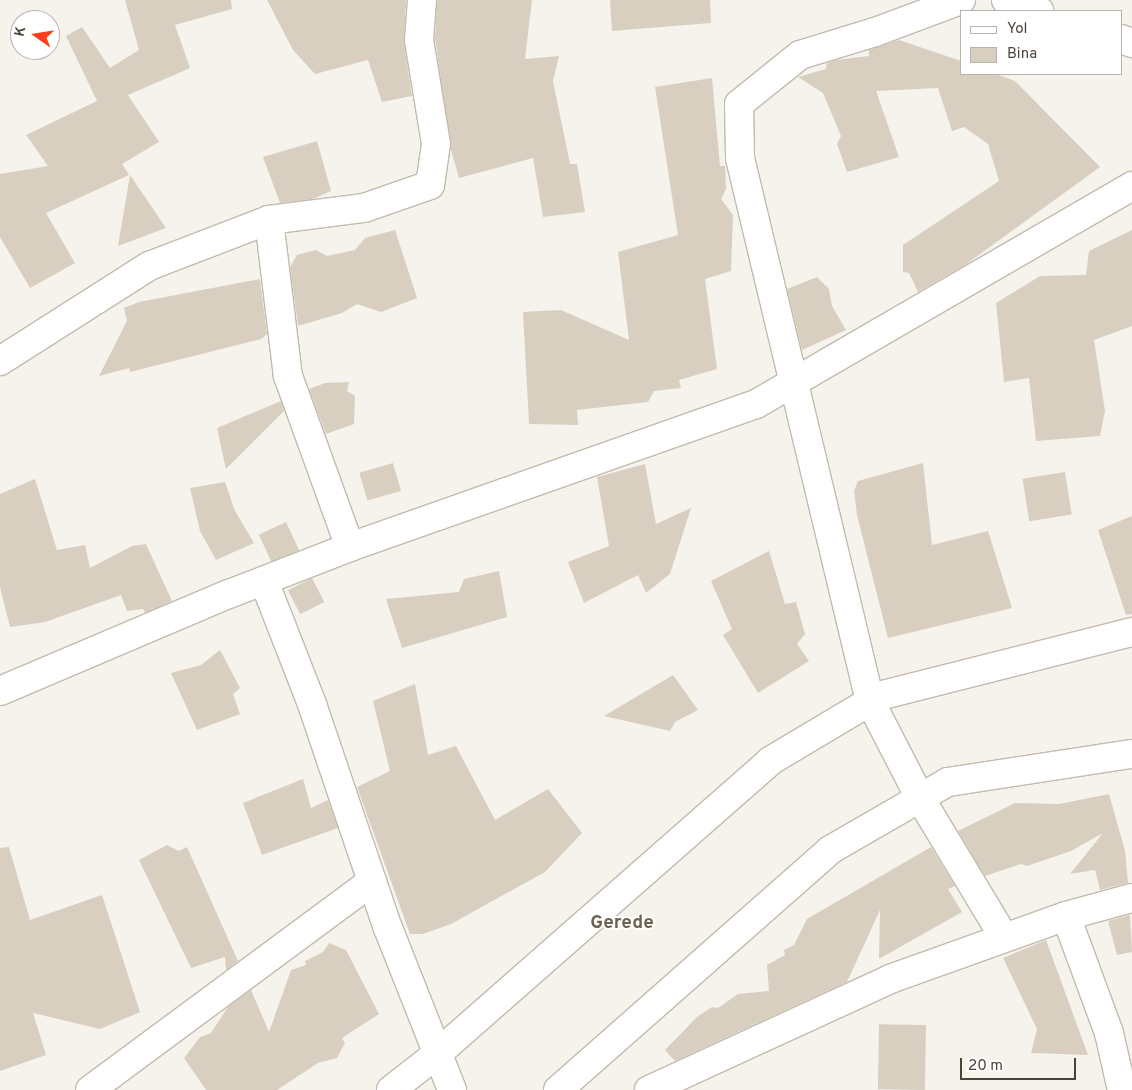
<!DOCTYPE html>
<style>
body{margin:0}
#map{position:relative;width:1132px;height:1090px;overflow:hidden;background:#f6f3ec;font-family:Overpass,sans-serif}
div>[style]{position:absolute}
.building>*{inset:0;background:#d8cfc1;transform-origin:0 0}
.roads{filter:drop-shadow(1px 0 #c2bbae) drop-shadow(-1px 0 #c2bbae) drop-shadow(0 1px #c2bbae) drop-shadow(0 -1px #c2bbae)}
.minor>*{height:28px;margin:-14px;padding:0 14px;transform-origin:14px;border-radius:14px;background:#fff}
.tertiary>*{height:28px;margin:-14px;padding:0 14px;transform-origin:14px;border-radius:14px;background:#fff}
span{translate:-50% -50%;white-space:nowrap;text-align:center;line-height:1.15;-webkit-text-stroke:4px #fff;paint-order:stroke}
.district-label{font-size:19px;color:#6e6250;font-weight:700}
.legend{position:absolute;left:960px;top:10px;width:162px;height:65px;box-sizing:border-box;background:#fff;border:1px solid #b7b4b0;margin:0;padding:6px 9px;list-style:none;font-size:15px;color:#4b4439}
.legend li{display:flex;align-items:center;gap:10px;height:25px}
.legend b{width:25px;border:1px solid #b7b4b0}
.north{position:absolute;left:10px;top:10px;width:50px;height:50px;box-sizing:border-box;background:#fff;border:1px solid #b7b4b0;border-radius:50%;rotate:283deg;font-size:14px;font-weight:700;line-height:20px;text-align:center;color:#4b4439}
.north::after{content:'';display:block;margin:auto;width:18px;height:22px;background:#fc3f1d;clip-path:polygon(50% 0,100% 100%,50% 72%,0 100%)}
.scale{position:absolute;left:960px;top:1058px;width:116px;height:22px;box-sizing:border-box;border:2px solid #4b4439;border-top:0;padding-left:6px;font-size:15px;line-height:18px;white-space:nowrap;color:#4b4439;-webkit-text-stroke:4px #fff;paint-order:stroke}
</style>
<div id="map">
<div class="building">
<div style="clip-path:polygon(125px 0,231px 0,232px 9px,175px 25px,190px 68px,128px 95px,159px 142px,122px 164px,129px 175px,46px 213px,75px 263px,30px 288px,0 237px,0 174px,48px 166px,26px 135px,97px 101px,66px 36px,82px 27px,110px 68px,139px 50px)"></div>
<div style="clip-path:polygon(267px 0,406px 0,404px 43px,412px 96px,382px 102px,368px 60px,315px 74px,293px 50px)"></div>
<div style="clip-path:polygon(437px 0,532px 0,525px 59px,559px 56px,553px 81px,570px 164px,577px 164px,585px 212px,543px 217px,533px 158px,459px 178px,451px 150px,435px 39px)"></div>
<div style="clip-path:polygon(610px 0,710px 0,711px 23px,612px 31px)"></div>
<div style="clip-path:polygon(899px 40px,961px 61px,961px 74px,996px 74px,1015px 81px,1100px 167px,965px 265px,918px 292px,909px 273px,903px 272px,903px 245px,999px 181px,988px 144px,964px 127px,952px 131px,938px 88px,876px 91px,899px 157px,847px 172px,837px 144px,841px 136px,823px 93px,798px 77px,826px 69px,827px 63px,836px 60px,869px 56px,869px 50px)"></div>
<div style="clip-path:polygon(712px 78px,720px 166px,725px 166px,726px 189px,721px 199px,733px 215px,731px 271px,705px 279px,717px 369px,679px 380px,681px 388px,654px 391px,648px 402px,577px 410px,578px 425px,529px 424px,523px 312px,561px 310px,629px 340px,618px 252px,678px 235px,655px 87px)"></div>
<div style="clip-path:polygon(317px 141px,331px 191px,313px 199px,280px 203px,263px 157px)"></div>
<div style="clip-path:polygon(130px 175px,166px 228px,118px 246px)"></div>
<div style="clip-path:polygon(395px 230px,417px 298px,381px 312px,357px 304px,342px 313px,298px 326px,290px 267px,297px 255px,316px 250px,327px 256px,355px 250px,365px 238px)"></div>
<div style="clip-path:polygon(1132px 230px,1132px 326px,1094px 340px,1105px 411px,1100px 436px,1036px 441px,1029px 378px,1004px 382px,996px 303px,1040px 276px,1086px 275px,1089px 251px)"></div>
<div style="clip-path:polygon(817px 277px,829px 289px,832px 306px,846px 330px,802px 350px,787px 289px)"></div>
<div style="clip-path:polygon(260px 279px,267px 334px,261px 339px,130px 372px,129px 368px,99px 376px,127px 321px,124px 308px,139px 302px)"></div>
<div style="clip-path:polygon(349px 382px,347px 391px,355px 396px,354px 424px,326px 434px,309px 389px,325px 383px)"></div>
<div style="clip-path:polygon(281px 401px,284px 411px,226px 469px,217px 428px)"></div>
<div style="left:393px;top:463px;width:29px;height:35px;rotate:74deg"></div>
<div style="clip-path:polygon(923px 463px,932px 545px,988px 531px,1012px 608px,888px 638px,857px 515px,854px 491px,858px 481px)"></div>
<div style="clip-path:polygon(645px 464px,656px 524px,691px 508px,670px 574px,646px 593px,638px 575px,584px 603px,568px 562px,609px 546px,597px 477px)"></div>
<div style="left:1065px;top:472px;width:43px;height:43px;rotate:81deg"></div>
<div style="clip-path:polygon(35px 479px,57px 550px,85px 545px,90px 568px,132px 546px,146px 544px,172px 601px,145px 613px,143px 609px,127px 611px,121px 595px,45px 622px,10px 627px,0 587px,0 494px)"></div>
<div style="clip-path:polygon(225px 482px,235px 511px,254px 543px,216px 560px,200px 531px,190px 488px)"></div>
<div style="clip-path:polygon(1132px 516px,1132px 614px,1126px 615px,1098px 530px)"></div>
<div style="left:286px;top:522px;width:31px;height:30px;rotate:65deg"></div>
<div style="clip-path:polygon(769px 551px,785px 604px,796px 602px,805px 634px,797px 644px,809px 661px,758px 693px,723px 635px,732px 629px,711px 581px)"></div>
<div style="clip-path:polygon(499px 571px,507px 617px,402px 648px,386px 599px,459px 592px,464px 579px)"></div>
<div style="left:312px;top:578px;width:27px;height:27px;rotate:63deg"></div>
<div style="clip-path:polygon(220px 650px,240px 688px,233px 694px,240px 714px,197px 730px,171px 673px,201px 665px)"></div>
<div style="clip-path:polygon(673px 675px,698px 710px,675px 722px,670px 731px,604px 716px)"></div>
<div style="clip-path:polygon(415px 684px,428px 755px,456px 746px,495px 820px,548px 789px,582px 833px,545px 872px,451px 924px,423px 934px,410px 934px,357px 787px,390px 771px,373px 701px)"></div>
<div style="clip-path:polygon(303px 779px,311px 808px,328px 800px,338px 828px,262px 855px,243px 803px)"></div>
<div style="clip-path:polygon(1109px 794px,1125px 851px,1128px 883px,1100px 890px,1095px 870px,1070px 874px,1103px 833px,1071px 851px,1027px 866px,1021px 864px,985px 876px,958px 831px,1015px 803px,1059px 804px)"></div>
<div style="clip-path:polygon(167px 845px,179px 851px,187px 847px,238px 961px,226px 970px,225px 957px,191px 968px,139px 860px)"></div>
<div style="clip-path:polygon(9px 847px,30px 920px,102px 895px,140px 1012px,100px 1029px,33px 1013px,46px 1055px,0 1071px,0 848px)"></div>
<div style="clip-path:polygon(931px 847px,955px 886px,948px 889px,962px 912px,879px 959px,880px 910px,847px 982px,675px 1061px,665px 1050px,697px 1017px,712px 1007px,718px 1008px,738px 994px,769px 991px,767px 965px,785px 955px,784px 950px,794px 945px,807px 919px)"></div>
<div style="clip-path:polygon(1130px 915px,1132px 952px,1117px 955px,1108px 921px)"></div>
<div style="clip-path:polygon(1046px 940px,1088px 1055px,1031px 1053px,1037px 1029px,1003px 958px)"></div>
<div style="clip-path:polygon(329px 943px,346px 950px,379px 1014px,342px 1038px,345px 1043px,337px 1058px,318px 1063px,277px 1090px,206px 1090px,184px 1058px,200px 1037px,211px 1033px,228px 1007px,251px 990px,269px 1032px,291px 970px,306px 965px,305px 961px,323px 952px)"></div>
<div style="left:926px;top:1025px;width:65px;height:47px;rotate:91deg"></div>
</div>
<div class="roads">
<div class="minor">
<div style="left:961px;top:0;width:92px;rotate:159.6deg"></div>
<div style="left:875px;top:32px;width:78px;rotate:163deg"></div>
<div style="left:800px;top:55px;width:78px;rotate:141.2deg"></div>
<div style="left:739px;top:104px;width:54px;rotate:88.9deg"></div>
<div style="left:740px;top:158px;width:558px;rotate:76.54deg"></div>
<div style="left:870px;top:701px;width:109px;rotate:62.7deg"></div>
<div style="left:920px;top:798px;width:162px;rotate:58.9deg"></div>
<div style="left:269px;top:220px;width:157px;rotate:83.1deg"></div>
<div style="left:288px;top:376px;width:182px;rotate:70.1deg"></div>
<div style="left:0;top:361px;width:177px;rotate:-32.5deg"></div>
<div style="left:149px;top:266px;width:129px;rotate:-21deg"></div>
<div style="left:269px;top:220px;width:96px;rotate:-7.2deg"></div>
<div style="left:364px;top:208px;width:70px;rotate:-19.2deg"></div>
<div style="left:430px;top:185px;width:41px;rotate:-81.7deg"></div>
<div style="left:436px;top:144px;width:105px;rotate:-99.3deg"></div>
<div style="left:419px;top:40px;width:40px;rotate:-85.7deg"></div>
<div style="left:264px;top:581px;width:135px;rotate:68.7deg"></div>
<div style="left:313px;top:707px;width:233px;rotate:71.3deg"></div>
<div style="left:388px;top:928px;width:174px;rotate:68.4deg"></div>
<div style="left:0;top:691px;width:249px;rotate:-23deg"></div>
<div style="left:229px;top:594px;width:130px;rotate:-21.2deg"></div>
<div style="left:350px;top:547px;width:430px;rotate:-19.4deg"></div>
<div style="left:756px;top:404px;width:435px;rotate:-30.1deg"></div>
<div style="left:1066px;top:916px;width:125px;rotate:69.8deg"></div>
<div style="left:1109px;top:1033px;width:58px;rotate:77.2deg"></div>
<div style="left:90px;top:1090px;width:351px;rotate:-36.5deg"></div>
<div style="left:649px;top:1090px;width:265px;rotate:-24.7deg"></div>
<div style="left:890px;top:979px;width:187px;rotate:-19.7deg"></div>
<div style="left:1066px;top:916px;width:68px;rotate:-15.3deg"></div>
</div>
<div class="tertiary">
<div style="left:1006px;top:0;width:35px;rotate:18deg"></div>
<div style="left:1121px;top:39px;width:12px;rotate:20deg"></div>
<div style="left:391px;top:1090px;width:58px;rotate:-38deg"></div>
<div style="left:437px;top:1054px;width:444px;rotate:-41.3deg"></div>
<div style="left:770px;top:761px;width:127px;rotate:-30.8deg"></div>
<div style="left:879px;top:696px;width:261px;rotate:-14.2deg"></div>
<div style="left:558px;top:1090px;width:363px;rotate:-41.4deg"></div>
<div style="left:830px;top:850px;width:136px;rotate:-30deg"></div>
<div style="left:948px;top:782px;width:186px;rotate:-8.7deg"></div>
</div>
</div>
<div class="district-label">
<span style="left:622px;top:924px">Gerede</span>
</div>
<ul class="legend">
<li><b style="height:6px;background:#fff"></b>Yol</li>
<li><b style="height:14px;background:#d8cfc1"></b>Bina</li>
</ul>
<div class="north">K</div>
<div class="scale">20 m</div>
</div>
